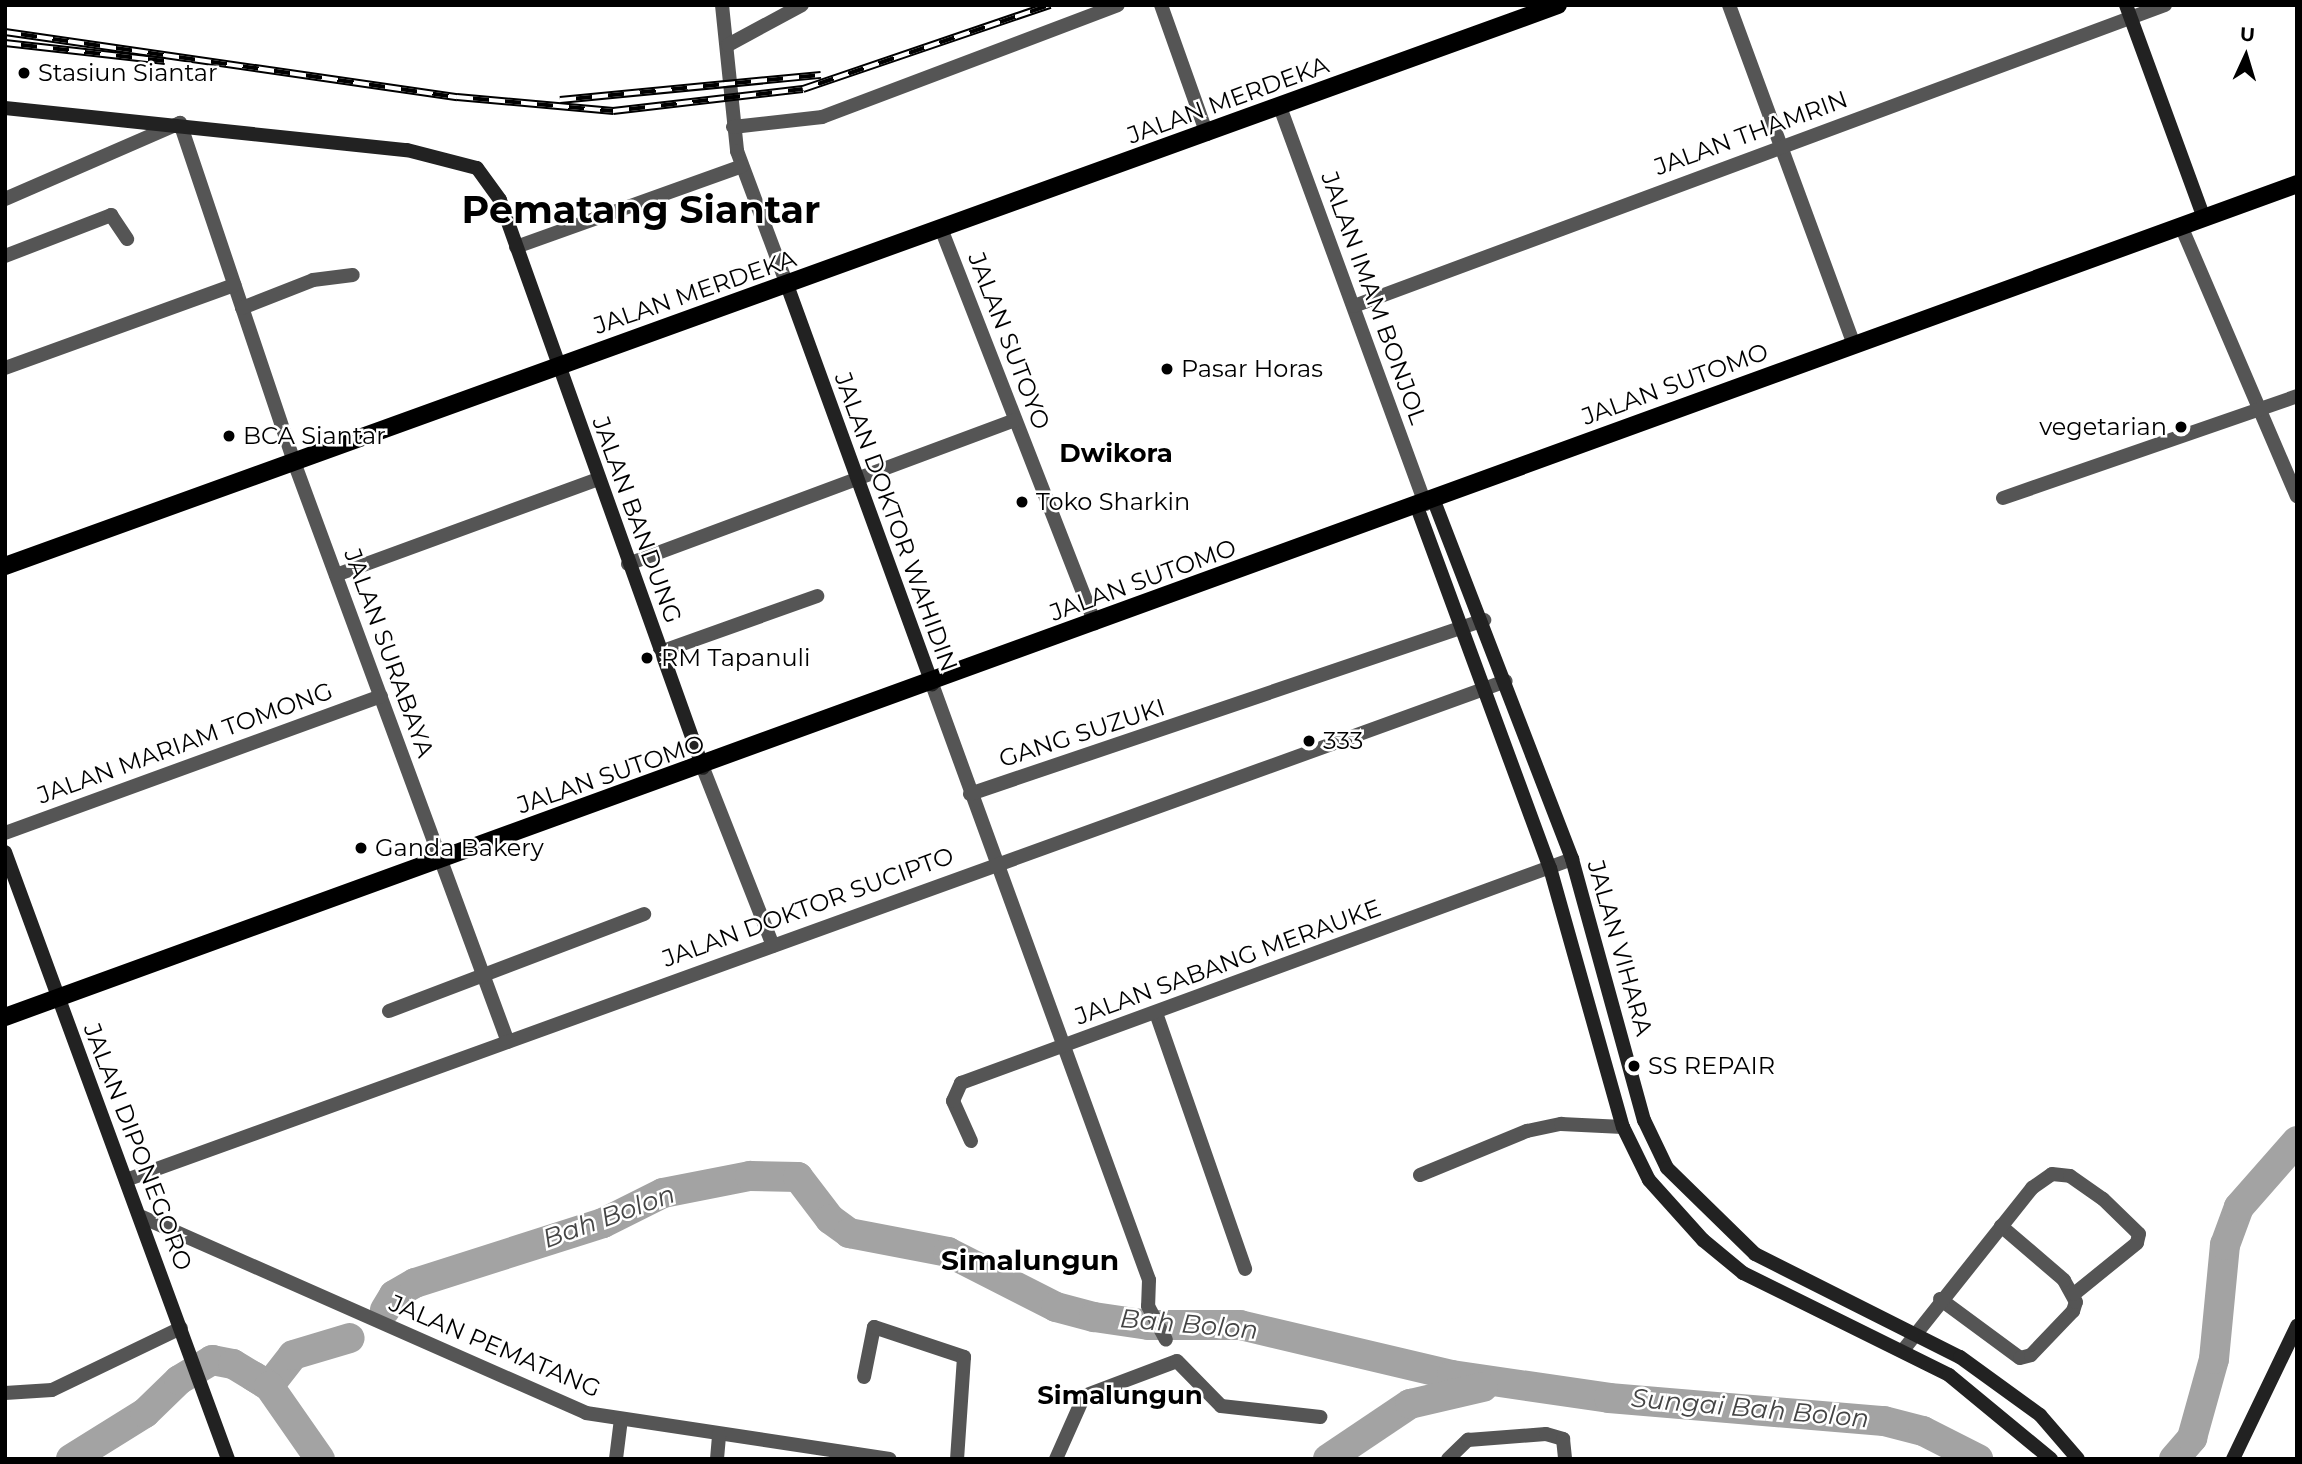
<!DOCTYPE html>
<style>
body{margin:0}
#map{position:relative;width:2302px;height:1464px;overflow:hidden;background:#fff;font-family:Montserrat,sans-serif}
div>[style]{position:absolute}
.river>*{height:30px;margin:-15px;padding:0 15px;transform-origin:15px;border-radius:15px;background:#a3a3a3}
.street>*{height:14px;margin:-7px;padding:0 7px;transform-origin:7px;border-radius:7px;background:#555}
.secondary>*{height:14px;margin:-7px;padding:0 7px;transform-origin:7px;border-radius:7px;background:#222}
.primary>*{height:18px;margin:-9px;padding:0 9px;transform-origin:9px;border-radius:9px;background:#000}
.rail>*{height:8px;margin-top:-4px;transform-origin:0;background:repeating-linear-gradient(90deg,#fff 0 16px,#000 0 32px);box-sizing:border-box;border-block:2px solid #000}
.dots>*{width:19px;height:19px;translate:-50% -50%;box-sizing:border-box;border:4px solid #fff;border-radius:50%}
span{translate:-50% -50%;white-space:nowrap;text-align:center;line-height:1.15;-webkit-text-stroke:5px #fff;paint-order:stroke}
.poi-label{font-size:24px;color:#000}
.left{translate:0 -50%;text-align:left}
.right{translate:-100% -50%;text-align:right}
.street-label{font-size:24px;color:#000}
.neighbourhood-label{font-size:26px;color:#000;font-weight:700}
.water-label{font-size:26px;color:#444;font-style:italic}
.quarter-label{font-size:28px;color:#000;font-weight:700}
.town-label{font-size:38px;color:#000;font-weight:700}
.frame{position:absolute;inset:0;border:7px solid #000;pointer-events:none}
.north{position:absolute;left:2211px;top:21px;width:70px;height:70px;-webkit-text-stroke:5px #fff;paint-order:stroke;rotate:4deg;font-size:19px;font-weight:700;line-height:28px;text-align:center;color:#000}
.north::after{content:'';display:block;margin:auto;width:24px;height:32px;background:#000;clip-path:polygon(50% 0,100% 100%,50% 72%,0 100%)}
</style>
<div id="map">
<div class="river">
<div style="left:385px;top:1310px;width:17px;rotate:-59deg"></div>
<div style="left:394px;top:1295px;width:24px;rotate:-30deg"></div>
<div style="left:415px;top:1283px;width:197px;rotate:-17.7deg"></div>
<div style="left:603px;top:1223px;width:67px;rotate:-26.6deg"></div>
<div style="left:663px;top:1193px;width:89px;rotate:-11.1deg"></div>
<div style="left:750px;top:1176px;width:48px;rotate:1.2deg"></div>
<div style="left:798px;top:1177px;width:53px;rotate:52.7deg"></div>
<div style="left:830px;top:1219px;width:24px;rotate:36deg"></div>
<div style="left:849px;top:1233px;width:101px;rotate:10.9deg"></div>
<div style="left:948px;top:1252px;width:121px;rotate:27deg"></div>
<div style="left:1056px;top:1307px;width:39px;rotate:15deg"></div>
<div style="left:1094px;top:1317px;width:55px;rotate:8.4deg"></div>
<div style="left:1148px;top:1325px;width:92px"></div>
<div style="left:1240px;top:1325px;width:218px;rotate:13.3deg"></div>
<div style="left:1452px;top:1375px;width:159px;rotate:8.3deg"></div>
<div style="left:1609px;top:1398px;width:276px;rotate:4.8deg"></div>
<div style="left:1884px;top:1421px;width:40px;rotate:14.4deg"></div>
<div style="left:1923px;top:1431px;width:62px;rotate:27deg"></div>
<div style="left:253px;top:1376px;width:19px;rotate:32deg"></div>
<div style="left:269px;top:1386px;width:39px;rotate:-52deg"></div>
<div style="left:293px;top:1355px;width:59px;rotate:-16.6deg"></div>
<div style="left:71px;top:1459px;width:87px;rotate:-31.9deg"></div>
<div style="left:145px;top:1413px;width:47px;rotate:-44.1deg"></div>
<div style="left:179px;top:1380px;width:39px;rotate:-31deg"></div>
<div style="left:212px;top:1360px;width:21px;rotate:11deg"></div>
<div style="left:233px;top:1364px;width:42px;rotate:31.4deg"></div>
<div style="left:269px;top:1386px;width:89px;rotate:55.1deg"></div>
<div style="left:1328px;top:1459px;width:99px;rotate:-33.9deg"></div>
<div style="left:1410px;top:1404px;width:75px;rotate:-13.1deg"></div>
<div style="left:2174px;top:1459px;width:28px;rotate:-49deg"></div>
<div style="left:2192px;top:1438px;width:82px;rotate:-74.4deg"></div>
<div style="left:2214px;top:1359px;width:115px;rotate:-84.5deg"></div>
<div style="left:2225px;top:1245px;width:40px;rotate:-69.8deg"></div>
<div style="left:2239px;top:1207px;width:88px;rotate:-48.7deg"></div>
</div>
<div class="street">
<div style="left:722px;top:5px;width:147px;rotate:84.1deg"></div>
<div style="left:737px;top:151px;width:143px;rotate:69.5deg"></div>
<div style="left:1161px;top:5px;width:137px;rotate:70.4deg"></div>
<div style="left:1729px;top:5px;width:361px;rotate:69.8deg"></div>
<div style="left:728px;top:45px;width:84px;rotate:-28.4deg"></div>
<div style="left:1280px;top:107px;width:423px;rotate:69.9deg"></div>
<div style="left:733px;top:127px;width:90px;rotate:-6.4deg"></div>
<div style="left:822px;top:117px;width:316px;rotate:-20.7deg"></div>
<div style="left:5px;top:199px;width:191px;rotate:-23.5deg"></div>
<div style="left:180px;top:123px;width:358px;rotate:71.4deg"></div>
<div style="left:294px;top:462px;width:618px;rotate:69.75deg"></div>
<div style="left:2181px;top:226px;width:294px;rotate:66.8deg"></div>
<div style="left:942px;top:231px;width:421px;rotate:68.7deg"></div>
<div style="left:516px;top:247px;width:240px;rotate:-19.7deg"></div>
<div style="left:5px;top:256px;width:114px;rotate:-21.1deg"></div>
<div style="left:111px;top:215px;width:29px;rotate:56deg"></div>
<div style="left:1354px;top:306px;width:865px;rotate:-20.36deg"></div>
<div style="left:242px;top:308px;width:76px;rotate:-21.5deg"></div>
<div style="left:313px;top:280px;width:40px;rotate:-7.1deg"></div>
<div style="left:5px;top:368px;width:244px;rotate:-19.9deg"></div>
<div style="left:2003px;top:498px;width:311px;rotate:-19.1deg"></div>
<div style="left:628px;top:564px;width:413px;rotate:-20.4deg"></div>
<div style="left:336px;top:575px;width:279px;rotate:-20.1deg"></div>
<div style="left:660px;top:652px;width:167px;rotate:-19.6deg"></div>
<div style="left:932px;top:684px;width:634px;rotate:69.99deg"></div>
<div style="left:1149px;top:1280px;width:26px;rotate:92deg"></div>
<div style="left:1148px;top:1306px;width:38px;rotate:62deg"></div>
<div style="left:703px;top:768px;width:191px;rotate:68.5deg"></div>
<div style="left:970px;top:794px;width:543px;rotate:-18.7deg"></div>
<div style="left:5px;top:833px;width:400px;rotate:-20deg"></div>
<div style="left:389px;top:1011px;width:273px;rotate:-20.8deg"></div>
<div style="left:1156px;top:1013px;width:271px;rotate:70.8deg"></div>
<div style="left:971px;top:1141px;width:44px;rotate:-114.2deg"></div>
<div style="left:953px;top:1101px;width:20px;rotate:-66deg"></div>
<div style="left:961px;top:1083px;width:651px;rotate:-20.13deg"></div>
<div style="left:1420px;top:1175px;width:116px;rotate:-22.4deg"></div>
<div style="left:1527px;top:1131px;width:35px;rotate:-12deg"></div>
<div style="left:1561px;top:1124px;width:62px;rotate:2.8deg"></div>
<div style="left:126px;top:1180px;width:1467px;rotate:-19.88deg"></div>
<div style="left:142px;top:1217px;width:485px;rotate:23.8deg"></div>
<div style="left:586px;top:1413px;width:307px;rotate:8.6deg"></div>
<div style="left:1940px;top:1299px;width:99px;rotate:36.4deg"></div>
<div style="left:2020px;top:1358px;width:11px;rotate:-15deg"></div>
<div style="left:2031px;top:1355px;width:61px;rotate:-46.3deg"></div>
<div style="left:2073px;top:1311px;width:9px;rotate:-72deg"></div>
<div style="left:2076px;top:1302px;width:25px;rotate:-119deg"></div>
<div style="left:2064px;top:1280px;width:83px;rotate:-139.4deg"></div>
<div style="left:1904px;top:1349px;width:206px;rotate:-51.5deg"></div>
<div style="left:2032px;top:1188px;width:24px;rotate:-35deg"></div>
<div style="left:2052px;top:1174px;width:18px;rotate:6deg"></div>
<div style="left:2070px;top:1176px;width:40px;rotate:34.9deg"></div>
<div style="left:2103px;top:1199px;width:50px;rotate:44.2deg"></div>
<div style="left:2139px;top:1234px;width:9px;rotate:103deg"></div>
<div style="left:2137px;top:1243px;width:81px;rotate:141deg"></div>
<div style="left:864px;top:1377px;width:51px;rotate:-78.7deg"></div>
<div style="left:874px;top:1327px;width:95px;rotate:18.4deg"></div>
<div style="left:964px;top:1357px;width:102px;rotate:93.9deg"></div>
<div style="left:5px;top:1393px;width:47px;rotate:-3.7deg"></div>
<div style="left:52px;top:1390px;width:143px;rotate:-25.7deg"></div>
<div style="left:616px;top:1459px;width:40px;rotate:-82.9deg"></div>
<div style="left:717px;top:1459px;width:25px;rotate:-85deg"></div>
<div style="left:1056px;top:1459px;width:69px;rotate:-66deg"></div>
<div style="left:1084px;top:1396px;width:99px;rotate:-20.6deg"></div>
<div style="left:1177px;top:1361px;width:63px;rotate:45.6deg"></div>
<div style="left:1221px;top:1406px;width:100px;rotate:6.3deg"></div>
<div style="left:1448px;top:1459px;width:28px;rotate:-44deg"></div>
<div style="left:1468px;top:1440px;width:78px;rotate:-4.4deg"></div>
<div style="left:1546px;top:1434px;width:18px;rotate:16deg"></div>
<div style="left:1563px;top:1439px;width:20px;rotate:84deg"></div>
</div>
<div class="secondary">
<div style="left:2126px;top:5px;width:227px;rotate:69.9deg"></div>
<div style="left:5px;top:108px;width:404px;rotate:6deg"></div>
<div style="left:407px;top:150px;width:72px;rotate:14.4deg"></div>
<div style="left:477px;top:168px;width:39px;rotate:54deg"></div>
<div style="left:500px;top:200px;width:603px;rotate:70.33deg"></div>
<div style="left:787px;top:285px;width:425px;rotate:70deg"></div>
<div style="left:1434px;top:501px;width:384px;rotate:68.9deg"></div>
<div style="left:1572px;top:859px;width:271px;rotate:74.6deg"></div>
<div style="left:1644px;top:1120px;width:53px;rotate:64.4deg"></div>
<div style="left:1667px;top:1168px;width:123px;rotate:44.3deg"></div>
<div style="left:1755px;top:1254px;width:229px;rotate:26.7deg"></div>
<div style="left:1960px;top:1357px;width:99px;rotate:35.9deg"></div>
<div style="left:2040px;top:1415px;width:58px;rotate:49.2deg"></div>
<div style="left:1417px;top:507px;width:385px;rotate:69.8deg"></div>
<div style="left:1550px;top:868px;width:269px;rotate:74.3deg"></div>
<div style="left:1623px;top:1127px;width:59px;rotate:63.9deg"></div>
<div style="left:1649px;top:1180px;width:81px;rotate:48deg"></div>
<div style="left:1703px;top:1240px;width:52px;rotate:39.5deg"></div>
<div style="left:1743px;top:1273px;width:230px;rotate:26.3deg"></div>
<div style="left:1949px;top:1375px;width:132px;rotate:39.5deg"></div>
<div style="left:5px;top:852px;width:647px;rotate:69.83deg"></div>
<div style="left:2233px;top:1459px;width:148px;rotate:-64.3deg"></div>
</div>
<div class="primary">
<div style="left:5px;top:566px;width:1651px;rotate:-19.86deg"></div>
<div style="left:5px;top:1017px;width:2439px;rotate:-19.97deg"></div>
</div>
<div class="rail">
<div style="left:5px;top:32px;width:457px;rotate:8.2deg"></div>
<div style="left:457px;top:97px;width:157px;rotate:5.1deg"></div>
<div style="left:613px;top:111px;width:191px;rotate:-6.6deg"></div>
<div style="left:803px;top:89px;width:261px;rotate:-18.8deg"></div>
<div style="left:5px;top:43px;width:161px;rotate:6.4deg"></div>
<div style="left:560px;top:100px;width:262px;rotate:-5.5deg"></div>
</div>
<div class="dots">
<div style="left:24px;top:73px;background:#000"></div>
<div style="left:1167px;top:369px;background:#000"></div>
<div style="left:2181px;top:427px;background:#000"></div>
<div style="left:229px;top:436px;background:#000"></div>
<div style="left:1022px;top:502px;background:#000"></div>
<div style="left:647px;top:658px;background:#000"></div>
<div style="left:1309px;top:741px;background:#000"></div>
<div style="left:361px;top:848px;background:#000"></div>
<div style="left:1634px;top:1066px;background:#000"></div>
</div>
<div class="poi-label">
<span class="left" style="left:38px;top:73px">Stasiun Siantar</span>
<span class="left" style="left:1181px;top:369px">Pasar Horas</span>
<span class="right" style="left:2167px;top:427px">vegetarian</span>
<span class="left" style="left:243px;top:436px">BCA Siantar</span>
<span class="left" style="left:1036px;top:502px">Toko Sharkin</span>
<span class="left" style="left:661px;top:658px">RM Tapanuli</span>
<span class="left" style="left:1323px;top:741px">333</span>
<span class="left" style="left:375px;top:848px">Ganda Bakery</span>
<span class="left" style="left:1648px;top:1066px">SS REPAIR</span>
</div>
<div class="street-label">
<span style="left:1228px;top:100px;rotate:-20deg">JALAN MERDEKA</span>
<span style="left:1751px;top:133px;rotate:-20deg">JALAN THAMRIN</span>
<span style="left:695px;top:292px;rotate:-19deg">JALAN MERDEKA</span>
<span style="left:1374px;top:298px;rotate:70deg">JALAN IMAM BONJOL</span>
<span style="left:1009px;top:341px;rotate:69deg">JALAN SUTOYO</span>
<span style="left:1675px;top:384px;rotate:-20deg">JALAN SUTOMO</span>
<span style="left:637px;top:520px;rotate:70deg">JALAN BANDUNG</span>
<span style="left:896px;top:522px;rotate:70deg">JALAN DOKTOR WAHIDIN</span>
<span style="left:1143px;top:580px;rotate:-20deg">JALAN SUTOMO</span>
<span style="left:389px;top:653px;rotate:70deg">JALAN SURABAYA</span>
<span style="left:1082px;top:733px;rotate:-18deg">GANG SUZUKI</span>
<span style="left:185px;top:743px;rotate:-20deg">JALAN MARIAM TOMONG</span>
<span style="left:611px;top:774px;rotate:-19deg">JALAN SUTOMO</span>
<span style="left:808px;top:907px;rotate:-20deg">JALAN DOKTOR SUCIPTO</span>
<span style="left:1620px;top:948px;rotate:74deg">JALAN VIHARA</span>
<span style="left:1228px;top:962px;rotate:-20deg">JALAN SABANG MERAUKE</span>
<span style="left:138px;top:1147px;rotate:69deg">JALAN DIPONEGORO</span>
<span style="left:495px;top:1346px;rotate:23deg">JALAN PEMATANG</span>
</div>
<div class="neighbourhood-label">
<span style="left:1116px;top:454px">Dwikora</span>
<span style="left:1120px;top:1396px">Simalungun</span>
</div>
<div class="water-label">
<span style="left:609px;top:1217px;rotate:-20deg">Bah Bolon</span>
<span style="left:1189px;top:1325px;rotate:5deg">Bah Bolon</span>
<span style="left:1750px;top:1409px;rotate:5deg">Sungai Bah Bolon</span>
</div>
<div class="quarter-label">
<span style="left:1030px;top:1260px">Simalungun</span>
</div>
<div class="town-label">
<span style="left:641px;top:210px">Pematang Siantar</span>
</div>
<div class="frame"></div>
<div class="north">U</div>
</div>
